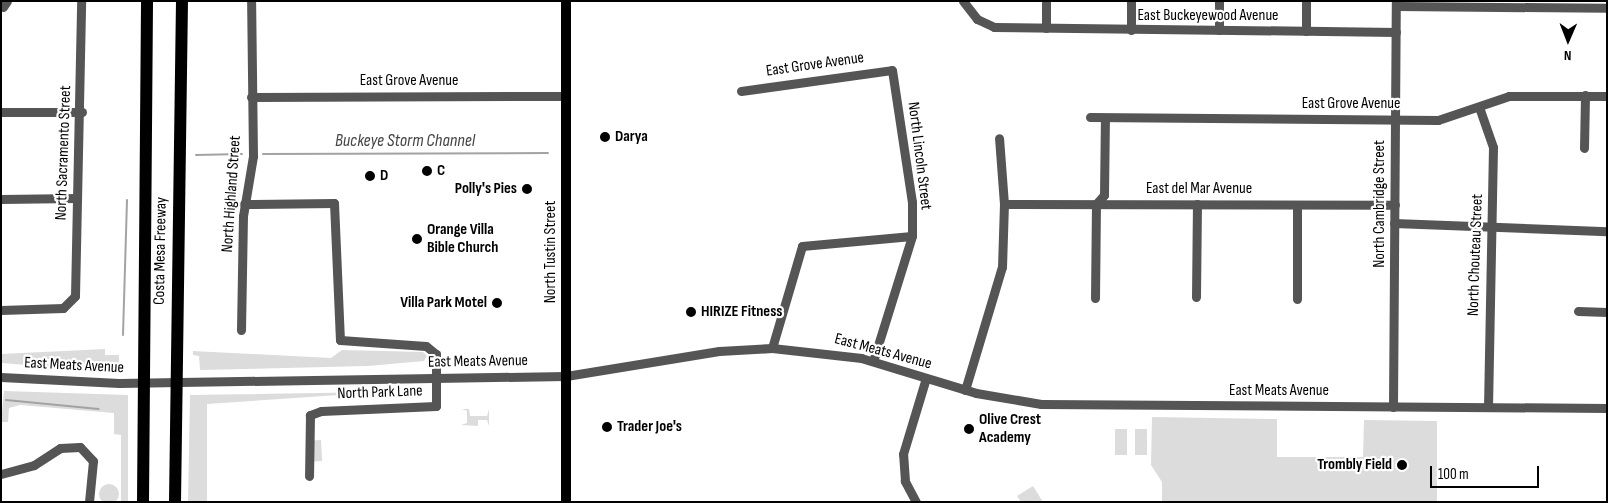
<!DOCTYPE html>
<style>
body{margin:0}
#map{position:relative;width:1608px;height:503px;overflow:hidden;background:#fff;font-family:"Sofia Sans Condensed",sans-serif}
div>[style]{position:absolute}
.green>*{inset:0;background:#dcdcdc;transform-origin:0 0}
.round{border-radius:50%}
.stream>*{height:2px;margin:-1px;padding:0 1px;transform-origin:1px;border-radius:1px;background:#a3a3a3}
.minor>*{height:9px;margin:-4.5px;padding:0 4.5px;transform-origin:4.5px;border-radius:4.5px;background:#555}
.major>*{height:10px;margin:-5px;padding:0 5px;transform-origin:5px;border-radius:5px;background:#000}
.highway>*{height:12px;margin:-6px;padding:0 6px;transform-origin:6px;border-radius:6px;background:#000}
.dots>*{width:14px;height:14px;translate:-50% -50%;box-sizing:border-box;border:2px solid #fff;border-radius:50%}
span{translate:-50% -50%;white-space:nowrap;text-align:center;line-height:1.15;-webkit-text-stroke:4.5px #fff;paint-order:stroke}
.street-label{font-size:16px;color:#000}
.poi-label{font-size:16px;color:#000;font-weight:700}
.left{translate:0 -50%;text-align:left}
.right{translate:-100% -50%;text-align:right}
.water-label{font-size:18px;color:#444;font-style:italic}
.frame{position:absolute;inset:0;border:2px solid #000;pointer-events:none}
.north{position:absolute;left:1543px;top:15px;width:50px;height:50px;-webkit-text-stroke:4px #fff;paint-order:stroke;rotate:181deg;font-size:14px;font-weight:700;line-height:20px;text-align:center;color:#000}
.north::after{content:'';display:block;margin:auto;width:18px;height:22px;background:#000;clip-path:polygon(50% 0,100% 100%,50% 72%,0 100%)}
.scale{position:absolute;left:1430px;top:466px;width:109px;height:22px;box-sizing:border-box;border:2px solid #000;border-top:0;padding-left:6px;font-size:15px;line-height:18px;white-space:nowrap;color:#000;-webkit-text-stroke:4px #fff;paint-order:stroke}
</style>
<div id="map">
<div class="green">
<div style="clip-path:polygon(105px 349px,105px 355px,119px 355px,119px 372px,1px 363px,1px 354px)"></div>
<div style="clip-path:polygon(342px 350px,423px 352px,427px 356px,424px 361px,368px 366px,200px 370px,199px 356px,193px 355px,193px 351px,331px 358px)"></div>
<div style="clip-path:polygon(4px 391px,128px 395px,128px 502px,121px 502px,121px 435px,114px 434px,114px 413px,20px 405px,9px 408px,8px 422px,1px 422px)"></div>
<div style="clip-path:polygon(383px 392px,207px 404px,207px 502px,188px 502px,190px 395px)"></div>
<div style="clip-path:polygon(462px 409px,469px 409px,470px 416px,487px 416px,489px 409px,489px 426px,487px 420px,478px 420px,478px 426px,461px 425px,467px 423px,467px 411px)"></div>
<div style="clip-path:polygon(1152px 417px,1277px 419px,1277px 457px,1363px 457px,1364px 420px,1437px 421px,1437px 502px,1162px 502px,1162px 482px,1151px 465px)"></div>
<div style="left:1115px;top:429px;width:12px;height:26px"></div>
<div style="left:1135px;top:429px;width:12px;height:26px"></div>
<div style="left:321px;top:440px;width:21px;height:8px;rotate:87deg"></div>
<div class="round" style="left:99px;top:484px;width:20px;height:20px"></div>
<div style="clip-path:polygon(1033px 486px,1043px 502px,1021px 502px,1017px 496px)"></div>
</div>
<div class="stream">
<div style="left:263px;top:154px;width:285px;rotate:-0.2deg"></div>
<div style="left:196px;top:155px;width:46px;rotate:-1.2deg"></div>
<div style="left:123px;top:335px;width:135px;rotate:-88.3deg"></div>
<div style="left:6px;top:400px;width:93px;rotate:5.5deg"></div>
</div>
<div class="minor">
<div style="left:963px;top:1px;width:23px;rotate:52deg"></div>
<div style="left:977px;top:19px;width:19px;rotate:25deg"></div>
<div style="left:994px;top:27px;width:402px;rotate:0.7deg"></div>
<div style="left:1046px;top:1px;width:27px;rotate:90deg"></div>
<div style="left:1306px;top:1px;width:30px;rotate:90deg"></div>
<div style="left:1396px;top:6px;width:211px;rotate:0.5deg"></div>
<div style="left:3px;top:7px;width:7px;rotate:-56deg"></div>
<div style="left:1131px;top:30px;width:29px;rotate:-90deg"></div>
<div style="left:1219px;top:30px;width:29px;rotate:-90deg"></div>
<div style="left:741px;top:91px;width:152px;rotate:-7.9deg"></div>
<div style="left:892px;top:70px;width:134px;rotate:81.4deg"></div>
<div style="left:912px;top:202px;width:34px;rotate:90deg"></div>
<div style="left:912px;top:236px;width:131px;rotate:107.3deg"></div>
<div style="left:251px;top:97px;width:315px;rotate:-0.2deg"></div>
<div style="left:1479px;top:107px;width:42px;rotate:70.7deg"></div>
<div style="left:1493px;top:147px;width:260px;rotate:91.1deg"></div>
<div style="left:1px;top:112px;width:81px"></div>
<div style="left:1090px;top:117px;width:348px;rotate:0.5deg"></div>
<div style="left:1438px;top:120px;width:75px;rotate:-18.7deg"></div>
<div style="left:1509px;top:96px;width:98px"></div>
<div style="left:1584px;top:148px;width:53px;rotate:-88.9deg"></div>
<div style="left:1px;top:199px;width:76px;rotate:-0.8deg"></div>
<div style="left:244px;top:204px;width:90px;rotate:-0.6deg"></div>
<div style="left:334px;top:203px;width:137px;rotate:87.5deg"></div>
<div style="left:340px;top:340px;width:86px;rotate:4deg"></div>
<div style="left:426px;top:346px;width:13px;rotate:39deg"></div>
<div style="left:436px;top:354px;width:52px;rotate:90deg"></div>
<div style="left:436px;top:406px;width:115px;rotate:177.5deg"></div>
<div style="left:321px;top:411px;width:12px;rotate:160deg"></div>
<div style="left:310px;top:415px;width:61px;rotate:90.9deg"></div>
<div style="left:1004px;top:204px;width:391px;rotate:0.1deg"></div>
<div style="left:1394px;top:223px;width:213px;rotate:2.2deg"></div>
<div style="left:1196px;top:297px;width:93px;rotate:-89.4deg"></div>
<div style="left:1095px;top:298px;width:94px;rotate:-89.4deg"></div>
<div style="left:1096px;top:204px;width:12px;rotate:-48deg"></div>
<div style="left:1104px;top:195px;width:77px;rotate:-89.3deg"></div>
<div style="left:1297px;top:299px;width:94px;rotate:-90deg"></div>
<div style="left:1px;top:310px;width:62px;rotate:-1.8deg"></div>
<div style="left:63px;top:308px;width:17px;rotate:-45deg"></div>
<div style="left:75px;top:296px;width:295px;rotate:-88.8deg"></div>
<div style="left:1578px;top:311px;width:29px;rotate:2deg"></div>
<div style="left:241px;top:330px;width:114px;rotate:-89deg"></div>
<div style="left:243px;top:216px;width:61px;rotate:-80.5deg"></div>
<div style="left:253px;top:156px;width:155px;rotate:-90.7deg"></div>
<div style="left:772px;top:348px;width:106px;rotate:-73.6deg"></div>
<div style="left:802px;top:246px;width:110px;rotate:-5.2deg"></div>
<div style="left:1px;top:377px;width:118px;rotate:2.9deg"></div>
<div style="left:119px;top:383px;width:447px;rotate:-0.9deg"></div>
<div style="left:566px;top:376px;width:155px;rotate:-9.3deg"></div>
<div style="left:719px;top:351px;width:53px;rotate:-3.2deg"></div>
<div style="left:772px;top:348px;width:90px;rotate:6.4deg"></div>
<div style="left:861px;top:358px;width:120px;rotate:16.9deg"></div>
<div style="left:976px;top:393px;width:66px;rotate:9.6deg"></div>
<div style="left:1041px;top:404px;width:566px;rotate:0.4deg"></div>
<div style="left:965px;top:390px;width:128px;rotate:-73.3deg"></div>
<div style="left:1002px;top:267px;width:63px;rotate:-88.2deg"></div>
<div style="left:1004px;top:204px;width:66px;rotate:-94.3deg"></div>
<div style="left:1393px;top:407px;width:406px;rotate:-89.6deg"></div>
<div style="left:1px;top:474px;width:34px;rotate:-15deg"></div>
<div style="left:34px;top:465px;width:31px;rotate:-33deg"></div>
<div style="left:60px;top:448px;width:20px;rotate:-3deg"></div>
<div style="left:80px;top:447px;width:19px;rotate:47deg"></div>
<div style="left:93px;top:461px;width:41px;rotate:95.6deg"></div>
<div style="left:916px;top:502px;width:24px;rotate:-118deg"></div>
<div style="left:905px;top:481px;width:27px;rotate:-94deg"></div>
<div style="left:903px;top:454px;width:79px;rotate:-73.2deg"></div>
</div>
<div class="major">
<div style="left:566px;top:502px;width:501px;rotate:-90deg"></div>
</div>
<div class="highway">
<div style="left:143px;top:502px;width:501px;rotate:-89.54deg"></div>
<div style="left:175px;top:502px;width:501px;rotate:-89.2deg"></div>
</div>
<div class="dots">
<div style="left:605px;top:137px;background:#000"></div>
<div style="left:427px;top:171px;background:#000"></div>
<div style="left:370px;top:176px;background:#000"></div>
<div style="left:527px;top:189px;background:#000"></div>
<div style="left:417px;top:239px;background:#000"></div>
<div style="left:497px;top:303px;background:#000"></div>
<div style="left:691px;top:312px;background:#000"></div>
<div style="left:607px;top:427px;background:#000"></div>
<div style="left:969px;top:429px;background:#000"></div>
<div style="left:1402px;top:465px;background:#000"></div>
</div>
<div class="street-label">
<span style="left:1208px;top:16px">East Buckeyewood Avenue</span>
<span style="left:815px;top:65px;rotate:-8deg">East Grove Avenue</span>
<span style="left:409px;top:81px">East Grove Avenue</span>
<span style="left:1351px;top:104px">East Grove Avenue</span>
<span style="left:64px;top:153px;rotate:-88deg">North Sacramento Street</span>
<span style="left:919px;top:156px;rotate:83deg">North Lincoln Street</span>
<span style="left:1199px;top:189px">East del Mar Avenue</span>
<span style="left:232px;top:194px;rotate:-86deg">North Highland Street</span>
<span style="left:1380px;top:204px;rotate:-90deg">North Cambridge Street</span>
<span style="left:161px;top:251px;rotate:-89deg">Costa Mesa Freeway</span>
<span style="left:551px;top:252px;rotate:-90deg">North Tustin Street</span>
<span style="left:1476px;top:255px;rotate:-88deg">North Chouteau Street</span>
<span style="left:883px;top:352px;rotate:15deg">East Meats Avenue</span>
<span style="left:478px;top:362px;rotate:-1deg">East Meats Avenue</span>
<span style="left:74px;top:366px;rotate:3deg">East Meats Avenue</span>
<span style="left:1279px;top:391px">East Meats Avenue</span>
<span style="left:380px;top:393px;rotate:-2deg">North Park Lane</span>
</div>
<div class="poi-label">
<span class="left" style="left:615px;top:137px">Darya</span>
<span class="left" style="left:437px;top:171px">C</span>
<span class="left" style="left:380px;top:176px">D</span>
<span class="right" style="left:517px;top:189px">Polly's Pies</span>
<span class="left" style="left:427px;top:239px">Orange Villa<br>Bible Church</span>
<span class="right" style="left:487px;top:303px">Villa Park Motel</span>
<span class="left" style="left:701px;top:312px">HIRIZE Fitness</span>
<span class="left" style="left:979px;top:429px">Olive Crest<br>Academy</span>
<span class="left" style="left:617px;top:427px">Trader Joe's</span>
<span class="right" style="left:1392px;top:465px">Trombly Field</span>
</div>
<div class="water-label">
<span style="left:405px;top:141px">Buckeye Storm Channel</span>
</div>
<div class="frame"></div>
<div class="north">N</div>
<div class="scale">100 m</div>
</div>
